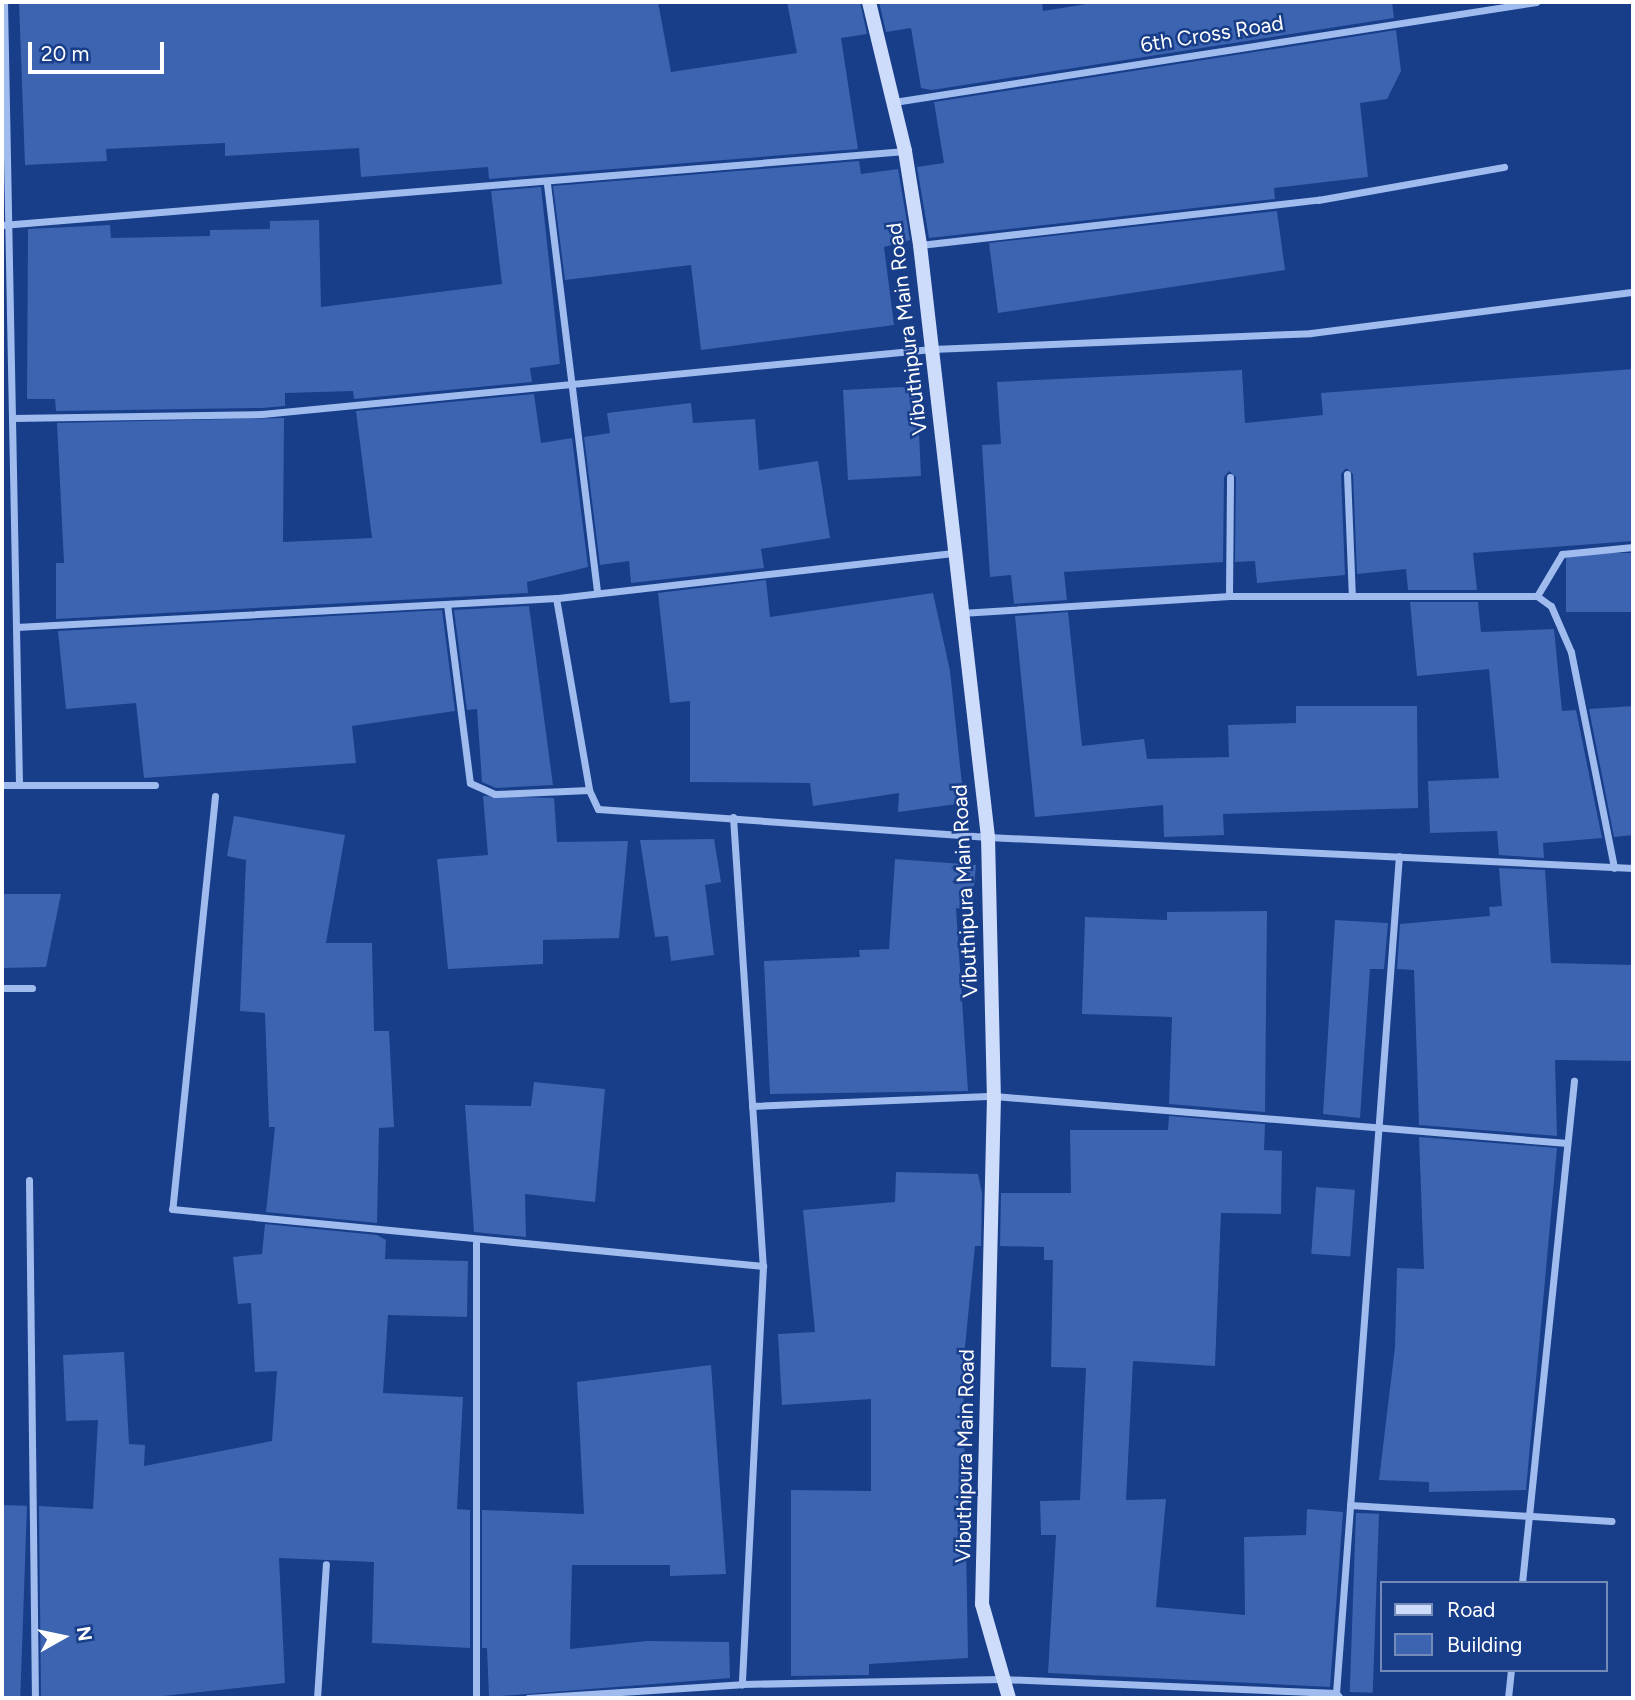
<!DOCTYPE html>
<style>
body{margin:0}
#map{position:relative;width:1635px;height:1700px;overflow:hidden;background:#183d89;font-family:Figtree,sans-serif}
div>[style]{position:absolute}
.building>*{inset:0;background:#3c64b0;transform-origin:0 0}
.street>*{height:7px;margin:-3.5px;padding:0 3.5px;transform-origin:3.5px;border-radius:3.5px;background:#a0bbee}
.secondary>*{height:14px;margin:-7px;padding:0 7px;transform-origin:7px;border-radius:7px;background:#cddcfa}
span{translate:-50% -50%;white-space:nowrap;text-align:center;line-height:1.15;-webkit-text-stroke:5px #183d89;paint-order:stroke}
.street-label{font-size:21px;color:#fff}
.frame{position:absolute;inset:0;border:4px solid #fff;pointer-events:none}
.legend{position:absolute;left:1380px;top:1581px;width:228px;height:91px;box-sizing:border-box;background:#183d89;border:2px solid #748bb8;margin:0;padding:9px 12px;list-style:none;font-size:21px;color:#fff}
.legend li{display:flex;align-items:center;gap:14px;height:35px}
.legend b{width:35px;border:2px solid #748bb8}
.north{position:absolute;left:28px;top:1602px;width:70px;height:70px;-webkit-text-stroke:5px #183d89;paint-order:stroke;rotate:81deg;font-size:19px;font-weight:700;line-height:28px;text-align:center;color:#fff}
.north::after{content:'';display:block;margin:auto;width:24px;height:32px;background:#fff;clip-path:polygon(50% 0,100% 100%,50% 72%,0 100%)}
.scale{position:absolute;left:28px;top:42px;width:136px;height:32px;box-sizing:border-box;border:4px solid #fff;border-top:0;padding-left:9px;font-size:21px;line-height:24px;white-space:nowrap;color:#fff;-webkit-text-stroke:5px #183d89;paint-order:stroke}
</style>
<div id="map">
<div class="building">
<div style="clip-path:polygon(19px 2px,658px 2px,671px 72px,797px 53px,787px 2px,860px 2px,867px 34px,841px 38px,858px 149px,489px 179px,488px 167px,361px 177px,359px 148px,225px 156px,225px 143px,106px 149px,107px 161px,25px 165px)"></div>
<div style="clip-path:polygon(879px 2px,1042px 2px,1043px 11px,1099px 2px,1392px 2px,1394px 18px,932px 90px,921px 88px,911px 28px,886px 32px)"></div>
<div style="clip-path:polygon(1396px 30px,1401px 71px,1387px 99px,1360px 103px,1368px 177px,1274px 188px,1275px 199px,929px 238px,917px 167px,944px 163px,934px 102px)"></div>
<div style="clip-path:polygon(859px 161px,861px 174px,898px 169px,910px 240px,884px 247px,894px 325px,701px 350px,691px 265px,565px 280px,553px 186px)"></div>
<div style="clip-path:polygon(541px 187px,560px 364px,530px 368px,532px 382px,354px 399px,353px 391px,285px 393px,285px 406px,262px 408px,56px 411px,55px 399px,27px 399px,28px 229px,110px 225px,111px 238px,210px 236px,210px 230px,270px 229px,270px 221px,319px 220px,321px 307px,502px 284px,491px 191px)"></div>
<div style="clip-path:polygon(1277px 211px,1285px 270px,998px 313px,989px 243px)"></div>
<div style="clip-path:polygon(1633px 369px,1633px 541px,1473px 553px,1477px 590px,1408px 590px,1406px 569px,1357px 574px,1353px 474px,1346px 468px,1341px 474px,1345px 575px,1257px 583px,1255px 561px,1235px 562px,1236px 477px,1229px 471px,1224px 477px,1223px 562px,1064px 572px,1067px 600px,1014px 604px,1011px 575px,990px 577px,982px 445px,1001px 444px,997px 382px,1242px 370px,1245px 423px,1323px 415px,1321px 393px)"></div>
<div style="clip-path:polygon(902px 387px,917px 391px,921px 476px,848px 480px,843px 390px)"></div>
<div style="clip-path:polygon(534px 394px,541px 443px,572px 438px,588px 567px,527px 582px,528px 593px,56px 619px,56px 563px,64px 563px,57px 423px,284px 418px,283px 542px,372px 538px,356px 411px)"></div>
<div style="clip-path:polygon(691px 403px,693px 423px,755px 419px,759px 470px,818px 461px,830px 538px,761px 549px,764px 568px,631px 583px,629px 561px,600px 565px,584px 437px,610px 433px,607px 413px)"></div>
<div style="left:1633px;top:553px;width:59px;height:67px;rotate:90deg"></div>
<div style="clip-path:polygon(766px 580px,770px 617px,933px 593px,950px 671px,964px 803px,898px 812px,899px 793px,813px 806px,810px 783px,690px 782px,690px 701px,670px 703px,658px 593px)"></div>
<div style="clip-path:polygon(1410px 602px,1478px 602px,1481px 632px,1554px 629px,1562px 711px,1576px 710px,1602px 838px,1543px 843px,1544px 858px,1499px 855px,1497px 831px,1430px 833px,1428px 781px,1499px 778px,1489px 669px,1417px 676px)"></div>
<div style="clip-path:polygon(529px 606px,553px 785px,496px 788px,482px 782px,477px 709px,467px 710px,454px 610px)"></div>
<div style="clip-path:polygon(442px 610px,455px 711px,352px 726px,356px 763px,144px 778px,136px 703px,66px 709px,58px 631px)"></div>
<div style="clip-path:polygon(1068px 612px,1082px 746px,1144px 739px,1147px 759px,1229px 757px,1228px 725px,1296px 723px,1296px 706px,1417px 706px,1418px 808px,1223px 814px,1224px 835px,1164px 837px,1163px 805px,1035px 817px,1015px 616px)"></div>
<div style="clip-path:polygon(1633px 706px,1633px 835px,1614px 837px,1589px 709px)"></div>
<div style="clip-path:polygon(483px 796px,554px 798px,557px 842px,628px 841px,619px 938px,543px 940px,543px 964px,448px 969px,437px 859px,488px 855px)"></div>
<div style="clip-path:polygon(234px 816px,345px 835px,326px 943px,372px 943px,374px 1031px,389px 1031px,394px 1127px,379px 1128px,377px 1223px,266px 1212px,275px 1127px,269px 1127px,265px 1013px,240px 1011px,246px 860px,227px 856px)"></div>
<div style="clip-path:polygon(714px 839px,721px 882px,705px 885px,714px 955px,671px 961px,668px 936px,655px 937px,640px 840px)"></div>
<div style="clip-path:polygon(895px 859px,976px 865px,972px 910px,956px 908px,968px 1091px,770px 1094px,764px 961px,860px 957px,859px 950px,889px 949px)"></div>
<div style="clip-path:polygon(1499px 868px,1545px 870px,1551px 963px,1633px 965px,1633px 1061px,1555px 1060px,1557px 1136px,1419px 1125px,1414px 970px,1397px 969px,1400px 924px,1490px 916px,1489px 907px,1502px 906px)"></div>
<div style="clip-path:polygon(2px 894px,61px 894px,46px 967px,2px 968px)"></div>
<div style="clip-path:polygon(1267px 911px,1265px 1112px,1169px 1104px,1172px 1017px,1082px 1014px,1085px 917px,1167px 920px,1167px 912px)"></div>
<div style="clip-path:polygon(1335px 920px,1388px 923px,1384px 969px,1370px 969px,1360px 1118px,1323px 1114px)"></div>
<div style="clip-path:polygon(534px 1082px,605px 1089px,595px 1202px,525px 1194px,526px 1237px,474px 1232px,465px 1105px,531px 1106px)"></div>
<div style="clip-path:polygon(1169px 1116px,1265px 1124px,1264px 1150px,1282px 1151px,1281px 1214px,1221px 1213px,1215px 1366px,1133px 1361px,1126px 1500px,1166px 1499px,1156px 1607px,1245px 1615px,1244px 1537px,1306px 1535px,1307px 1509px,1343px 1512px,1330px 1687px,1048px 1673px,1056px 1535px,1041px 1535px,1040px 1501px,1080px 1500px,1086px 1368px,1051px 1367px,1053px 1260px,1044px 1260px,1044px 1247px,1000px 1246px,1001px 1193px,1071px 1193px,1070px 1130px,1168px 1130px)"></div>
<div style="clip-path:polygon(1419px 1137px,1557px 1148px,1526px 1490px,1429px 1492px,1429px 1482px,1379px 1480px,1395px 1347px,1397px 1268px,1424px 1269px)"></div>
<div style="clip-path:polygon(896px 1172px,978px 1174px,982px 1193px,981px 1246px,975px 1246px,963px 1367px,968px 1658px,869px 1664px,869px 1675px,791px 1676px,791px 1490px,871px 1491px,871px 1399px,782px 1405px,778px 1334px,815px 1332px,803px 1210px,895px 1202px)"></div>
<div style="left:1316px;top:1187px;width:39px;height:67px;rotate:4deg"></div>
<div style="clip-path:polygon(265px 1224px,377px 1235px,386px 1240px,385px 1259px,468px 1261px,467px 1317px,388px 1315px,383px 1393px,463px 1397px,457px 1509px,470px 1510px,470px 1648px,372px 1643px,374px 1562px,279px 1558px,285px 1683px,145px 1698px,41px 1696px,39px 1506px,93px 1509px,98px 1420px,66px 1421px,63px 1355px,124px 1352px,129px 1444px,145px 1445px,144px 1466px,272px 1441px,277px 1371px,255px 1372px,251px 1303px,238px 1304px,233px 1257px,262px 1254px)"></div>
<div style="clip-path:polygon(711px 1365px,726px 1574px,670px 1576px,670px 1565px,572px 1565px,570px 1649px,647px 1641px,729px 1642px,730px 1678px,489px 1697px,487px 1648px,482px 1648px,482px 1510px,584px 1514px,577px 1382px)"></div>
<div style="left:2px;top:1505px;width:25px;height:192px;rotate:2deg"></div>
<div style="left:1356px;top:1513px;width:23px;height:179px;rotate:2deg"></div>
</div>
<div class="street">
<div style="left:4px;top:2px;width:782px;rotate:88.9deg"></div>
<div style="left:894px;top:102px;width:650px;rotate:-8.85deg"></div>
<div style="left:547px;top:184px;width:411px;rotate:83deg"></div>
<div style="left:2px;top:225px;width:906px;rotate:-4.68deg"></div>
<div style="left:920px;top:245px;width:401px;rotate:-6.5deg"></div>
<div style="left:1318px;top:200px;width:189px;rotate:-10.1deg"></div>
<div style="left:12px;top:418px;width:250px;rotate:-0.9deg"></div>
<div style="left:262px;top:414px;width:673px;rotate:-5.54deg"></div>
<div style="left:932px;top:349px;width:379px;rotate:-2.4deg"></div>
<div style="left:1311px;top:333px;width:325px;rotate:-7.3deg"></div>
<div style="left:1347px;top:474px;width:122px;rotate:87.7deg"></div>
<div style="left:953px;top:553px;width:400px;rotate:173.5deg"></div>
<div style="left:556px;top:598px;width:195px;rotate:80.2deg"></div>
<div style="left:589px;top:790px;width:21px;rotate:65deg"></div>
<div style="left:598px;top:809px;width:391px;rotate:4.1deg"></div>
<div style="left:988px;top:837px;width:646px;rotate:2.75deg"></div>
<div style="left:1229px;top:596px;width:119px;rotate:-89.5deg"></div>
<div style="left:1537px;top:596px;width:49px;rotate:-59.2deg"></div>
<div style="left:1562px;top:554px;width:71px;rotate:-5.6deg"></div>
<div style="left:447px;top:604px;width:180px;rotate:82.7deg"></div>
<div style="left:470px;top:783px;width:27px;rotate:24deg"></div>
<div style="left:495px;top:794px;width:94px;rotate:-2.4deg"></div>
<div style="left:961px;top:613px;width:269px;rotate:-3.6deg"></div>
<div style="left:1229px;top:596px;width:308px"></div>
<div style="left:1537px;top:596px;width:17px;rotate:36deg"></div>
<div style="left:1551px;top:606px;width:50px;rotate:66.5deg"></div>
<div style="left:1571px;top:652px;width:220px;rotate:78.7deg"></div>
<div style="left:16px;top:627px;width:541px;rotate:-3.07deg"></div>
<div style="left:2px;top:785px;width:153px"></div>
<div style="left:215px;top:796px;width:415px;rotate:95.9deg"></div>
<div style="left:172px;top:1209px;width:594px;rotate:5.51deg"></div>
<div style="left:733px;top:817px;width:450px;rotate:86.2deg"></div>
<div style="left:763px;top:1266px;width:419px;rotate:92.9deg"></div>
<div style="left:2px;top:988px;width:30px"></div>
<div style="left:752px;top:1106px;width:242px;rotate:-2.4deg"></div>
<div style="left:994px;top:1096px;width:575px;rotate:4.69deg"></div>
<div style="left:29px;top:1180px;width:518px;rotate:89.34deg"></div>
<div style="left:1350px;top:1505px;width:262px;rotate:3.5deg"></div>
<div style="left:1522px;top:1583px;width:505px;rotate:-84.09deg"></div>
<div style="left:1336px;top:1693px;width:839px;rotate:-85.7deg"></div>
<div style="left:317px;top:1698px;width:134px;rotate:-86.2deg"></div>
<div style="left:476px;top:1698px;width:455px;rotate:-90deg"></div>
<div style="left:528px;top:1698px;width:214px;rotate:-3.7deg"></div>
<div style="left:742px;top:1684px;width:259px;rotate:-1.1deg"></div>
<div style="left:1001px;top:1679px;width:335px;rotate:2.4deg"></div>
<div style="left:1336px;top:1693px;width:6px;rotate:51deg"></div>
<div style="left:1508px;top:1698px;width:28px;rotate:-84deg"></div>
</div>
<div class="secondary">
<div style="left:869px;top:2px;width:153px;rotate:76.4deg"></div>
<div style="left:905px;top:151px;width:95px;rotate:80.9deg"></div>
<div style="left:920px;top:245px;width:596px;rotate:83.45deg"></div>
<div style="left:988px;top:837px;width:259px;rotate:88.7deg"></div>
<div style="left:994px;top:1096px;width:508px;rotate:91.35deg"></div>
<div style="left:982px;top:1604px;width:98px;rotate:74deg"></div>
</div>
<div class="street-label">
<span style="left:1212px;top:34px;rotate:-9deg">6th Cross Road</span>
<span style="left:907px;top:329px;rotate:-97deg">Vibuthipura Main Road</span>
<span style="left:965px;top:891px;rotate:-93deg">Vibuthipura Main Road</span>
<span style="left:965px;top:1456px;rotate:-89deg">Vibuthipura Main Road</span>
</div>
<div class="frame"></div>
<ul class="legend">
<li><b style="height:9px;background:#cddcfa"></b>Road</li>
<li><b style="height:19px;background:#3c64b0"></b>Building</li>
</ul>
<div class="north">N</div>
<div class="scale">20 m</div>
</div>
